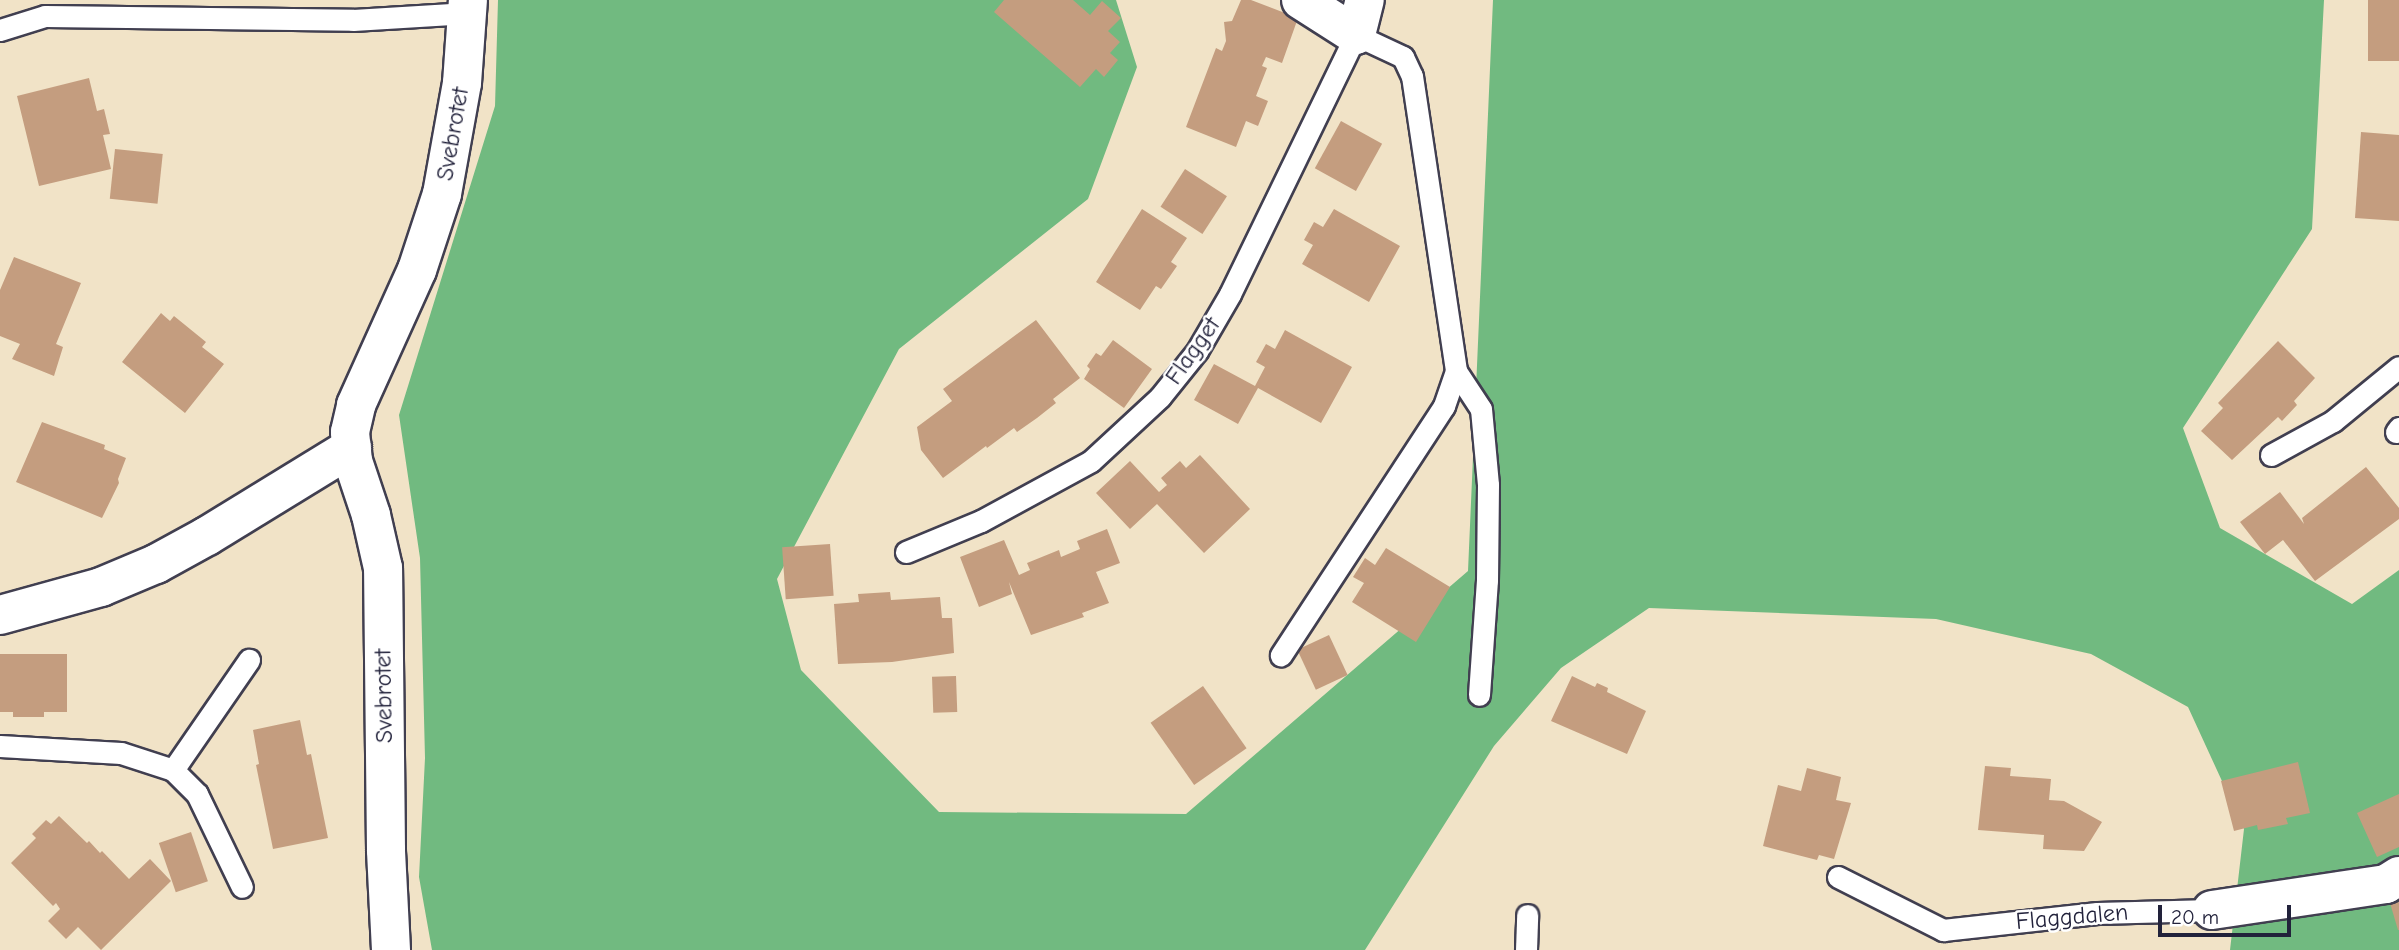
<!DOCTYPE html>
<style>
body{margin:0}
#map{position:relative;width:2399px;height:950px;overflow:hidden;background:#f1e3c7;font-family:"Comic Neue",sans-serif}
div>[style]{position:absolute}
.forest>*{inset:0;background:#71ba80}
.building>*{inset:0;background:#c49d7f;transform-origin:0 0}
.roads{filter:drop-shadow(2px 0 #413f50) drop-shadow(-2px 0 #413f50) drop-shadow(0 2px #413f50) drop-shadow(0 -2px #413f50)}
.lane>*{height:21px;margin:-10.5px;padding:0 10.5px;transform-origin:10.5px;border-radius:10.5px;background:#fff}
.street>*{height:38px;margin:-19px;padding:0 19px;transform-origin:19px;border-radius:19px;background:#fff}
span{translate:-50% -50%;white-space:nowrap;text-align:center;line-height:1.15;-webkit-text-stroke:5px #fff;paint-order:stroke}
.street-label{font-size:24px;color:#22223b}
.scale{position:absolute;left:2158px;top:905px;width:133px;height:32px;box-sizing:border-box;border:4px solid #22223b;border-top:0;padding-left:9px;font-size:21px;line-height:24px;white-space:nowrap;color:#22223b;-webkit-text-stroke:5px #fff;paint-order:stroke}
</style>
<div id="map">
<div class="forest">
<div style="clip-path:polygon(498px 0,1116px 0,1137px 67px,1088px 199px,899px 349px,777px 579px,801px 670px,939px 812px,1186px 814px,1468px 571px,1493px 0,2324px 0,2312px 229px,2183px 428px,2220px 528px,2352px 604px,2399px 570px,2399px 950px,2230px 950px,2244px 829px,2188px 707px,2091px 654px,1936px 619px,1649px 608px,1561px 668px,1494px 746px,1365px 950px,432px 950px,419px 877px,425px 758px,420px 558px,399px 415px,495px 106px)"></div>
</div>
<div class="building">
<div style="clip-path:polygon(1004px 0,1073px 0,1090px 15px,1102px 1px,1121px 18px,1108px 31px,1120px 42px,1110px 53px,1118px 60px,1104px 77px,1096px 69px,1080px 87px,994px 12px)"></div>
<div style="clip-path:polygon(1241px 0,1251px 0,1298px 18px,1282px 63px,1266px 57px,1262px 66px,1267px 68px,1256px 96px,1268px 101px,1258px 126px,1246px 121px,1236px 147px,1186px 127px,1216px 48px,1222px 51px,1226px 41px,1224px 22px,1232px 21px)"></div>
<div style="left:2368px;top:0;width:31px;height:61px"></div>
<div style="clip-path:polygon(89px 78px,97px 111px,104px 109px,110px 134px,103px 135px,111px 169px,39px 186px,17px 96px)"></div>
<div style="left:1341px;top:121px;width:47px;height:54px;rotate:29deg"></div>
<div style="clip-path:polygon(2361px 132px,2399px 135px,2399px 221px,2355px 218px)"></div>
<div style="left:115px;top:149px;width:48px;height:50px;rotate:6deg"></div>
<div style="left:1185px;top:169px;width:50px;height:45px;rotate:33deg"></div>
<div style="clip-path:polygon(1142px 209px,1187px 238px,1171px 262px,1177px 266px,1161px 289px,1156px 286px,1140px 310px,1096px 282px)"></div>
<div style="clip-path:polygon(1334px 209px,1400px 246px,1369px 302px,1302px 264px,1313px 245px,1304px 240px,1314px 222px,1323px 227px)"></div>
<div style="clip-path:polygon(14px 257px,81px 283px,56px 344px,63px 347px,54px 376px,12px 359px,20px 344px,0 336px,0 290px)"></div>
<div style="clip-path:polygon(161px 313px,170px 321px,174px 316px,206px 342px,202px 347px,224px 364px,185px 413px,122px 362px)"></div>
<div style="clip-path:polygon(1036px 320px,1080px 378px,1053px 399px,1056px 403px,1037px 418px,1017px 432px,1014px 428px,987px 448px,986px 446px,943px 478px,921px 450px,917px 427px,952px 401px,943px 389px)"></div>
<div style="clip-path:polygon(1285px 330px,1352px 367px,1321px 423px,1258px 388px,1238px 424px,1194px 400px,1214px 364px,1255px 386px,1265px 367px,1256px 362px,1266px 344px,1275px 349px)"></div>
<div style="clip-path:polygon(1113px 340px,1152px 369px,1124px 408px,1084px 379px,1090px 369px,1087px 366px,1096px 353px,1101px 356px)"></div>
<div style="clip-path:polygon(2278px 341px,2315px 378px,2294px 401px,2297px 405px,2282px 421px,2278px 417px,2232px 460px,2201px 431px,2223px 408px,2218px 403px)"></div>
<div style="clip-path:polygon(42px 422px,105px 445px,104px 449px,126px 458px,118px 479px,119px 483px,102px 518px,16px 482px)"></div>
<div style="clip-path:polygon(1200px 455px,1250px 509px,1204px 553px,1157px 504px,1130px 529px,1096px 493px,1130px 461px,1159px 492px,1167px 485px,1161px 478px,1180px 461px,1186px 468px)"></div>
<div style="clip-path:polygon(2366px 467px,2399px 508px,2399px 519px,2315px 581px,2283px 540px,2265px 554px,2240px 522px,2280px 492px,2304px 524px,2302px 518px)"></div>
<div style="clip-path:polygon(1107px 529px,1120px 563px,1096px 572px,1109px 603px,1082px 613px,1084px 617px,1031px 635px,1009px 582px,1012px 594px,979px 607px,960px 557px,1004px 540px,1019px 575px,1030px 570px,1027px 563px,1059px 550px,1061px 557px,1080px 549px,1077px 541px)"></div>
<div style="left:830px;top:544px;width:52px;height:48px;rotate:86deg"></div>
<div style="clip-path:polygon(1386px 548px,1450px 587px,1416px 642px,1352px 602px,1364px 583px,1353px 577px,1365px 558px,1375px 565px)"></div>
<div style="clip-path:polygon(890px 592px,891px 600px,940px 597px,942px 618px,952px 618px,954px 653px,892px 662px,838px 664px,834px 604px,859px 602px,858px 594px)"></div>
<div style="left:1329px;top:635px;width:44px;height:35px;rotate:65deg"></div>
<div style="clip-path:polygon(0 654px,67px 654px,67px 712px,44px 712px,44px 717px,13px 717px,13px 712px,0 712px)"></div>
<div style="left:956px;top:676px;width:36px;height:24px;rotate:88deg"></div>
<div style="clip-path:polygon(1572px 676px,1595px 687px,1597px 683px,1608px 688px,1607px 692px,1646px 711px,1627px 754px,1551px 721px)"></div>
<div style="left:1203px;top:686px;width:76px;height:64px;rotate:55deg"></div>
<div style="clip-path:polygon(300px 720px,307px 755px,311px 754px,328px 838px,273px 849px,256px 765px,259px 764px,253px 730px)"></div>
<div style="clip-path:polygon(2298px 762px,2310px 813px,2286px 818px,2288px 824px,2258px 830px,2257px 825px,2234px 831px,2221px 781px)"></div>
<div style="clip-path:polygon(1985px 766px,2011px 768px,2010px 776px,2051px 779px,2049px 800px,2064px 801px,2102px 822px,2084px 851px,2043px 849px,2044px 835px,1978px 830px)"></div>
<div style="clip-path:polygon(1807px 768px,1841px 777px,1836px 800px,1851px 803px,1834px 859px,1819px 855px,1817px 860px,1763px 846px,1778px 785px,1801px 791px)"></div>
<div style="clip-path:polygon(2399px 794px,2399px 847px,2377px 857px,2357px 813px)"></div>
<div style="clip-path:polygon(59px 816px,87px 843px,89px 841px,100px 853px,102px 851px,129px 879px,150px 859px,171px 881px,101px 950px,78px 927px,66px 939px,48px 921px,60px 909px,56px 903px,53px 906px,11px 863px,36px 838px,32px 834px,46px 820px,51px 824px)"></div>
<div style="left:191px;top:832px;width:52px;height:34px;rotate:71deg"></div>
<div style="clip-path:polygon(2399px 900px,2399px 930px,2398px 930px,2390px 903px)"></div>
</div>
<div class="roads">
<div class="lane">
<div style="left:0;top:30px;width:47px;rotate:-17.3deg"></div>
<div style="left:45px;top:16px;width:308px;rotate:0.7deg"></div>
<div style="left:353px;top:20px;width:115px;rotate:-3.5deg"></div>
<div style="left:1456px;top:371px;width:45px;rotate:56.7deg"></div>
<div style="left:1481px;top:409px;width:76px;rotate:84.7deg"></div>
<div style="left:1488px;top:485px;width:95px;rotate:90.6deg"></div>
<div style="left:1487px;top:580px;width:115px;rotate:94deg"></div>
<div style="left:2396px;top:432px;width:5px;rotate:-53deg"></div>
<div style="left:2271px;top:455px;width:71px;rotate:-28.7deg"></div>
<div style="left:2333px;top:421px;width:85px;rotate:-39.3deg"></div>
<div style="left:906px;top:552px;width:81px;rotate:-22.5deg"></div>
<div style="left:981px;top:521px;width:125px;rotate:-28.6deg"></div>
<div style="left:1091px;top:461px;width:94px;rotate:-42.8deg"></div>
<div style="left:1160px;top:397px;width:59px;rotate:-51.2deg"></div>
<div style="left:1197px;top:351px;width:66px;rotate:-59.9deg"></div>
<div style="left:1230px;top:294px;width:288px;rotate:-64.1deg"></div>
<div style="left:1356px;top:35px;width:52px;rotate:25.1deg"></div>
<div style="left:1403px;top:57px;width:21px;rotate:65deg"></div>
<div style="left:1412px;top:76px;width:298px;rotate:81.5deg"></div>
<div style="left:1456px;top:371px;width:37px;rotate:109deg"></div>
<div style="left:1444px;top:406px;width:298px;rotate:123.2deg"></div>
<div style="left:0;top:746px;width:121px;rotate:3.3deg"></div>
<div style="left:121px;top:753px;width:55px;rotate:18.1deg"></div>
<div style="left:173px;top:770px;width:34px;rotate:45deg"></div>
<div style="left:197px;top:794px;width:103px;rotate:64.2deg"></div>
<div style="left:173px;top:770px;width:134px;rotate:-55.4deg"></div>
<div style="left:1838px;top:877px;width:118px;rotate:26.8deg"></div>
<div style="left:1943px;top:930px;width:155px;rotate:-6.3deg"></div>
<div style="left:2097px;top:913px;width:115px;rotate:-1.5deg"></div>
<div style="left:1526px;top:950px;width:35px;rotate:-88deg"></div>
</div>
<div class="street">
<div style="left:1301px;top:0;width:65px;rotate:32.5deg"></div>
<div style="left:1356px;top:35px;width:36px;rotate:-76deg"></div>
<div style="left:0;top:615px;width:105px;rotate:-15.5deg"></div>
<div style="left:101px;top:587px;width:60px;rotate:-22.7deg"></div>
<div style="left:156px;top:564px;width:58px;rotate:-28.8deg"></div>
<div style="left:207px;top:536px;width:170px;rotate:-31.5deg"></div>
<div style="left:2212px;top:910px;width:176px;rotate:-8.5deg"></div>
<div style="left:2386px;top:884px;width:15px;rotate:-32deg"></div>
<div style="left:391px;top:950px;width:100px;rotate:-92.9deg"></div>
<div style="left:386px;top:850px;width:282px;rotate:-90.6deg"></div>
<div style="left:383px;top:568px;width:54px;rotate:-102.8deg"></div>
<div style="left:371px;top:515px;width:57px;rotate:-108.4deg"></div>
<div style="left:353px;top:461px;width:29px;rotate:-96deg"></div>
<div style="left:350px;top:432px;width:28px;rotate:-77deg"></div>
<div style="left:356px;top:405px;width:148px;rotate:-65.7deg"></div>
<div style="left:417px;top:270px;width:80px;rotate:-71.8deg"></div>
<div style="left:442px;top:194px;width:113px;rotate:-79.8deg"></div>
<div style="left:462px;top:83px;width:83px;rotate:-85.9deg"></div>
</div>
</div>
<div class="street-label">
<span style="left:453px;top:134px;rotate:-80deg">Svebrotet</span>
<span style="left:1193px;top:351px;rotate:-55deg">Flagget</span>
<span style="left:384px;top:696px;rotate:-91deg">Svebrotet</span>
<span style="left:2072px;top:917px;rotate:-5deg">Flaggdalen</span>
</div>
<div class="scale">20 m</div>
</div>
